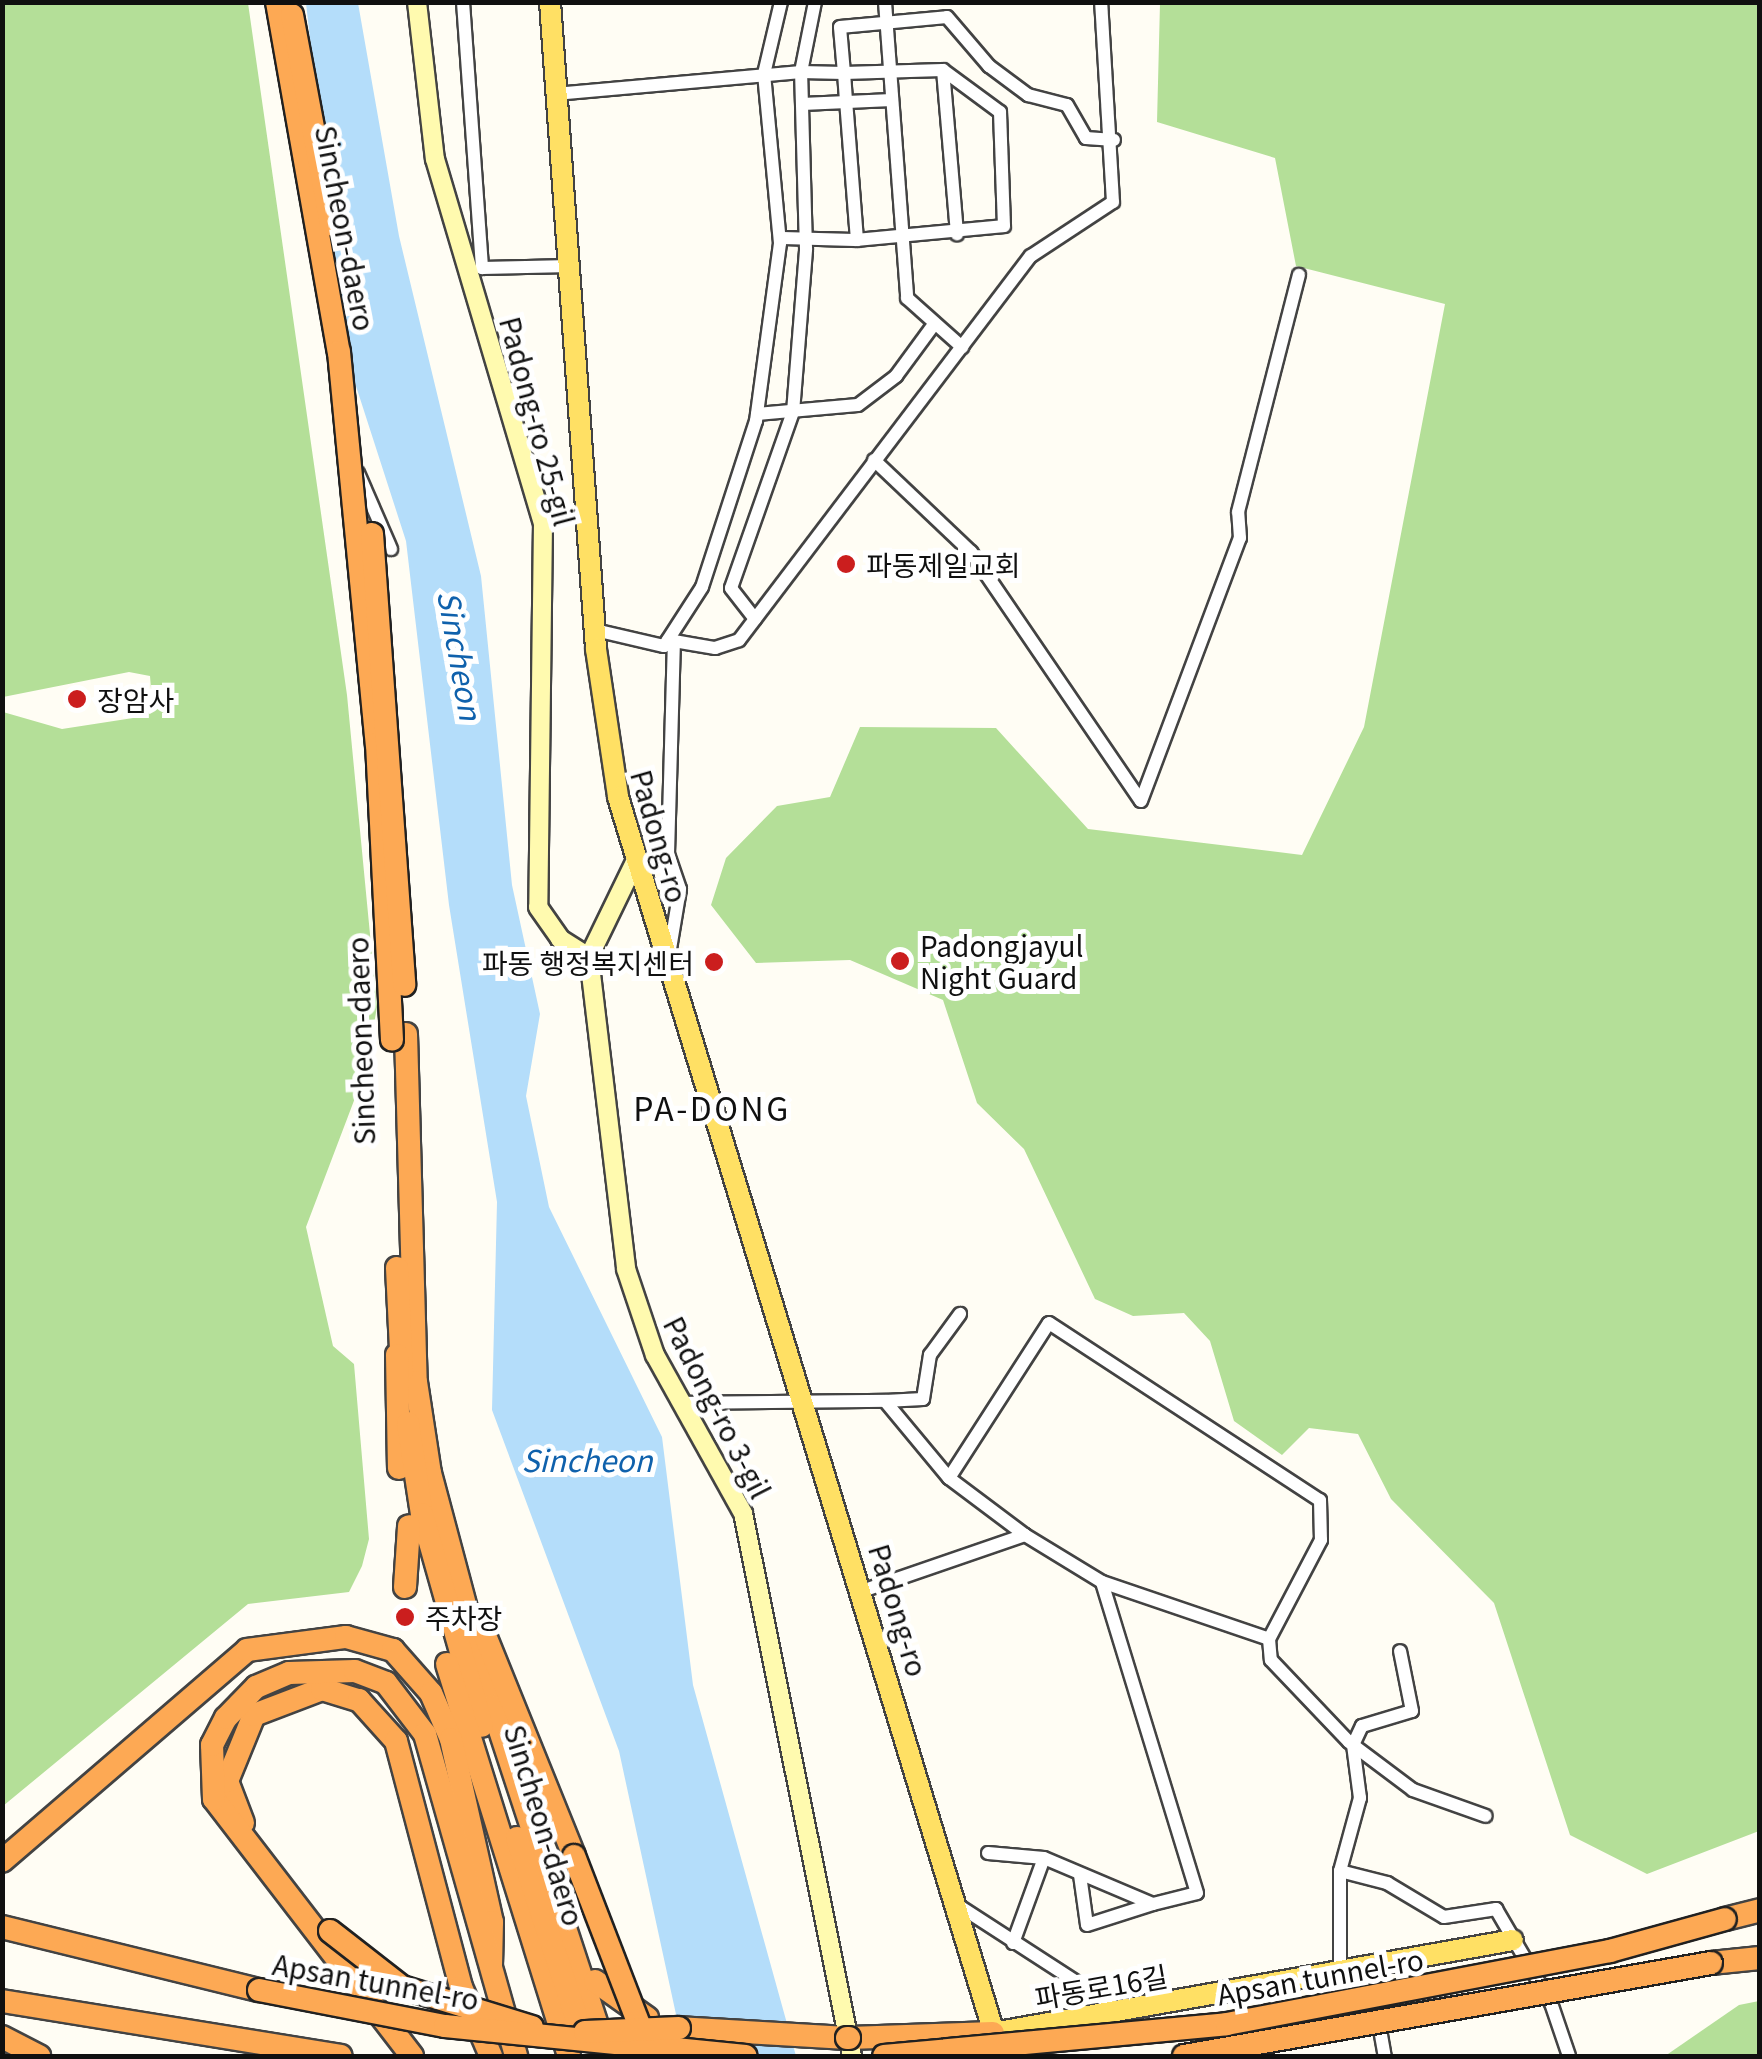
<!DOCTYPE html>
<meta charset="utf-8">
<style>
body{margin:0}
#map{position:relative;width:1762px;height:2059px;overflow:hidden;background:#fffdf4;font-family:Georgia,"Noto Sans KR",serif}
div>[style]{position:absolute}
.forest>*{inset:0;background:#b4df98}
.water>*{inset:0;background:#b4ddfa}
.roads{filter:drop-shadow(2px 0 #434343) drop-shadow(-2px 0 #434343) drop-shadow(0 2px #434343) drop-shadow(0 -2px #434343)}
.street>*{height:12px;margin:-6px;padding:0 6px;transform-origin:6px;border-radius:6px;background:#fff}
.secondary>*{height:18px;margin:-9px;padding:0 9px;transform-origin:9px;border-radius:9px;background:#fffaaf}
.primary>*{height:20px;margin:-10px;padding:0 10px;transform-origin:10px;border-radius:10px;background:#ffe064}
.highway>*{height:22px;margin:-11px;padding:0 11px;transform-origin:11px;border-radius:11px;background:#fda954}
.bridges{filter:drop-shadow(2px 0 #212121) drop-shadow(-2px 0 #212121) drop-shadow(0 2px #212121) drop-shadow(0 -2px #212121)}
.highway-bridge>*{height:22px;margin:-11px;padding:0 11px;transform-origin:11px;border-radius:11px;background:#fda954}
.dots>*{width:28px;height:28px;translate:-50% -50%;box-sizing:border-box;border:5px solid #fff;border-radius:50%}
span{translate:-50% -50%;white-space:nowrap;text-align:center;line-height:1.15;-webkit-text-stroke:10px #fff;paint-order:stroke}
.street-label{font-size:28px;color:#101010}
.poi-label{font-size:28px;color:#101010}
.left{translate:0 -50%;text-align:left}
.right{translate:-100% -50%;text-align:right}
.water-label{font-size:30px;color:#0f61ac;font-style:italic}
.quarter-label{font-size:32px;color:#101010;letter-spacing:2.5px}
.frame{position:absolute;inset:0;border:5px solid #101010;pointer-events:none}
</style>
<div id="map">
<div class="forest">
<div style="clip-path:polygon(3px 2px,248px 3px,347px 695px,377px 1007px,366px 1069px,306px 1227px,333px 1346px,354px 1364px,369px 1539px,362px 1566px,349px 1592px,248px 1604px,3px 1806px,3px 712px,62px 729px,146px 716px,152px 702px,150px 676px,129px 672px,3px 697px)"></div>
<div style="clip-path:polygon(1160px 3px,1759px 3px,1759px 1831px,1647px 1874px,1570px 1835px,1494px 1603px,1391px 1499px,1358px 1434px,1309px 1428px,1282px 1455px,1234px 1421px,1210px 1341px,1184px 1313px,1133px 1316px,1095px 1299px,1024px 1149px,977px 1103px,943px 1000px,850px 960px,756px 963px,711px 905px,726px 858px,777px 806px,830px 797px,860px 727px,996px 728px,1088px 829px,1302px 855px,1364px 727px,1445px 304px,1296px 266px,1275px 158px,1157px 122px)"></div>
<div style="clip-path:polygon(1759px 2001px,1759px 2056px,1665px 2056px,1739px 2005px)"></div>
</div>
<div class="water">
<div style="clip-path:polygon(306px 3px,358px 3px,399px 236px,481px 576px,512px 885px,540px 1014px,526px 1096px,549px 1207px,662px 1437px,693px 1685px,796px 2056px,685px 2056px,619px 1751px,492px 1410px,497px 1202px,449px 905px,406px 541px,345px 352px)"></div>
</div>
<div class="roads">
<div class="street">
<div style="left:463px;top:2px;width:267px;rotate:85.9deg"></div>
<div style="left:482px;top:268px;width:88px;rotate:-1.3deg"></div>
<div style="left:885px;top:2px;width:297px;rotate:85.7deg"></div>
<div style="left:907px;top:298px;width:74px;rotate:41.7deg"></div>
<div style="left:943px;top:70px;width:165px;rotate:85.1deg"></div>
<div style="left:555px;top:94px;width:247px;rotate:-5.1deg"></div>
<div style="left:801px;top:72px;width:43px;rotate:1.3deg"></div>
<div style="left:844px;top:73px;width:99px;rotate:-1.7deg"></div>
<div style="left:943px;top:70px;width:71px;rotate:36.4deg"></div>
<div style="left:1000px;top:112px;width:114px;rotate:88deg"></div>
<div style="left:1004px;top:226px;width:148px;rotate:174.6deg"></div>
<div style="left:857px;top:240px;width:139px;rotate:-94.5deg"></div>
<div style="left:846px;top:101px;width:28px;rotate:-94deg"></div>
<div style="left:844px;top:73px;width:46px;rotate:-95deg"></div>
<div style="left:840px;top:27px;width:107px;rotate:-5.3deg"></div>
<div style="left:947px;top:17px;width:65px;rotate:49.4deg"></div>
<div style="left:989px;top:66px;width:49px;rotate:36.6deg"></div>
<div style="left:1028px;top:95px;width:40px;rotate:14.4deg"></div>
<div style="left:1067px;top:105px;width:38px;rotate:60deg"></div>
<div style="left:1086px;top:138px;width:28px;rotate:4deg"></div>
<div style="left:802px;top:104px;width:90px;rotate:-2.5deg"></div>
<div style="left:780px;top:238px;width:77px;rotate:1.5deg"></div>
<div style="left:757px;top:414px;width:101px;rotate:-5.1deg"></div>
<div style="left:858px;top:405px;width:48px;rotate:-37.3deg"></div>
<div style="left:896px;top:376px;width:61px;rotate:-53.7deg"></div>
<div style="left:874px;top:460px;width:134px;rotate:43.5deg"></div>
<div style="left:971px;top:552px;width:301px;rotate:55.7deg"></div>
<div style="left:1141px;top:801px;width:281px;rotate:-69.4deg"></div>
<div style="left:1240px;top:538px;width:26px;rotate:-94deg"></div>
<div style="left:1238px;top:512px;width:245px;rotate:-75.6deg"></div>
<div style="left:358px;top:473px;width:83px;rotate:66.5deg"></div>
<div style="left:755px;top:619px;width:39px;rotate:-128deg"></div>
<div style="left:731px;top:588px;width:187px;rotate:-70.6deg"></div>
<div style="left:793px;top:412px;width:164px;rotate:-85.4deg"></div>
<div style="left:806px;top:249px;width:177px;rotate:-91.6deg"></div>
<div style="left:801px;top:72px;width:71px;rotate:-78.7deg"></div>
<div style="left:595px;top:630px;width:71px;rotate:13.1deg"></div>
<div style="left:664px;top:646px;width:70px;rotate:-57.2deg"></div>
<div style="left:702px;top:587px;width:175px;rotate:-72deg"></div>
<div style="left:756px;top:421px;width:180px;rotate:-82.3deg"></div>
<div style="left:780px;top:243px;width:170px;rotate:-95.4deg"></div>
<div style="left:764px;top:74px;width:74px;rotate:-76.7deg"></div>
<div style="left:668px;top:640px;width:48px;rotate:9.7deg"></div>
<div style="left:715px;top:648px;width:25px;rotate:-18deg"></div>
<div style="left:739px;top:640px;width:482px;rotate:-52.8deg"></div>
<div style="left:1031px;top:256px;width:98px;rotate:-33.4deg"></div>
<div style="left:1113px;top:202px;width:200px;rotate:-93.4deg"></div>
<div style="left:668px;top:961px;width:73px;rotate:-80.5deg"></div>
<div style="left:680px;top:889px;width:37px;rotate:-109deg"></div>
<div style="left:668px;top:854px;width:213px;rotate:-88.4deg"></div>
<div style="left:885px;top:1401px;width:38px;rotate:-3deg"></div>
<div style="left:923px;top:1399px;width:45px;rotate:-81deg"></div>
<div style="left:930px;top:1355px;width:51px;rotate:-53.8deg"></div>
<div style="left:681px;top:1403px;width:204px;rotate:-0.6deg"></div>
<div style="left:885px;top:1401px;width:100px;rotate:50.3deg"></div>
<div style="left:949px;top:1478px;width:95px;rotate:36.9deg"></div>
<div style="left:1025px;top:1535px;width:90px;rotate:31.4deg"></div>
<div style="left:1102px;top:1582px;width:176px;rotate:18.8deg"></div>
<div style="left:1269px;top:1639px;width:21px;rotate:85deg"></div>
<div style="left:1271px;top:1660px;width:113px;rotate:46.4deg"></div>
<div style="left:1349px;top:1742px;width:80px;rotate:36.9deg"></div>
<div style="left:1413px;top:1790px;width:77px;rotate:19.6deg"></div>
<div style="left:949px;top:1478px;width:184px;rotate:-57.2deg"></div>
<div style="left:1049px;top:1323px;width:324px;rotate:33.2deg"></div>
<div style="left:1320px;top:1500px;width:40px;rotate:88.6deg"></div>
<div style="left:1321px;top:1540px;width:112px;rotate:117.7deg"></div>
<div style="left:865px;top:1590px;width:169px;rotate:-19deg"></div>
<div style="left:988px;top:1853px;width:56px;rotate:5.1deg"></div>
<div style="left:1044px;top:1858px;width:118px;rotate:22.9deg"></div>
<div style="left:1153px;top:1904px;width:45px;rotate:-14deg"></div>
<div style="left:1197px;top:1893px;width:325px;rotate:-107deg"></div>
<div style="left:1340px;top:1871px;width:49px;rotate:14.3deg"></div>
<div style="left:1387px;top:1883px;width:66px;rotate:30.8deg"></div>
<div style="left:1444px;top:1917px;width:53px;rotate:-8.7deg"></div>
<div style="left:1496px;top:1909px;width:109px;rotate:59.7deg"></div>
<div style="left:1551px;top:2003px;width:56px;rotate:71.2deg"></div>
<div style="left:1080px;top:1875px;width:50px;rotate:82deg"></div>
<div style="left:1087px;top:1925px;width:69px;rotate:-17.7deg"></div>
<div style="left:956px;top:1904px;width:195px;rotate:32.9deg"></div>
<div style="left:1013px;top:1943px;width:90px;rotate:-70deg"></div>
<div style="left:1340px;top:1972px;width:101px;rotate:-90deg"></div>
<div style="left:1340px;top:1871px;width:76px;rotate:-74.7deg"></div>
<div style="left:1360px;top:1798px;width:53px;rotate:-97.5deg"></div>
<div style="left:1353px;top:1745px;width:21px;rotate:-65deg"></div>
<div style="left:1362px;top:1726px;width:52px;rotate:-16.7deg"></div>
<div style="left:1412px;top:1711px;width:61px;rotate:-101.3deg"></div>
<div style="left:1378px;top:2018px;width:39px;rotate:80deg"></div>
</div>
<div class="secondary">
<div style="left:417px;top:2px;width:158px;rotate:83.5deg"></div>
<div style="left:435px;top:159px;width:380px;rotate:73.5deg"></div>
<div style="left:543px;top:523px;width:384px;rotate:90.7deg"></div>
<div style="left:538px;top:907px;width:39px;rotate:55deg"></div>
<div style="left:560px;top:939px;width:34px;rotate:32deg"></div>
<div style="left:637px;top:858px;width:110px;rotate:115.9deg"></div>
<div style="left:589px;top:957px;width:314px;rotate:83.2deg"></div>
<div style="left:626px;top:1269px;width:91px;rotate:71.4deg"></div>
<div style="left:655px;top:1355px;width:181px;rotate:60.9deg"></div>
<div style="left:743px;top:1513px;width:554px;rotate:78.65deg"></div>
</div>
<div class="primary">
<div style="left:550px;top:2px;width:649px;rotate:85.93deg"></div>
<div style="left:596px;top:649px;width:150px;rotate:81.5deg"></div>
<div style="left:618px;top:797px;width:1316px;rotate:73.08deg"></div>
<div style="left:993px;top:2033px;width:528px;rotate:-10.14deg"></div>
</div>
<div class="highway">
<div style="left:406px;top:1034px;width:348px;rotate:88.4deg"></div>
<div style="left:416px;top:1382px;width:92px;rotate:81.3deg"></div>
<div style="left:430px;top:1473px;width:241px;rotate:75.1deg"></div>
<div style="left:492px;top:1706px;width:368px;rotate:71.8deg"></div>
<div style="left:397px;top:1268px;width:103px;rotate:87.2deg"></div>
<div style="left:397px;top:1355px;width:113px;rotate:89deg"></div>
<div style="left:408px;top:1423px;width:92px;rotate:81.3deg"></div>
<div style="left:422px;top:1514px;width:220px;rotate:74.2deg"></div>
<div style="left:405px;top:1587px;width:61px;rotate:-86.2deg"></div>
<div style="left:478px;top:1618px;width:257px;rotate:68deg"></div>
<div style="left:447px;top:1664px;width:411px;rotate:72.7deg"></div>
<div style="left:243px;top:1823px;width:45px;rotate:-110.9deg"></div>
<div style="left:227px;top:1781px;width:71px;rotate:-67.8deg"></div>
<div style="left:254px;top:1715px;width:73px;rotate:-20.9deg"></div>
<div style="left:322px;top:1689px;width:39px;rotate:17deg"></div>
<div style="left:359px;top:1700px;width:55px;rotate:47.9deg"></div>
<div style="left:396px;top:1741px;width:254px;rotate:75.2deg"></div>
<div style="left:461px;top:1987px;width:75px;rotate:66.5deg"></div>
<div style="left:517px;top:1838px;width:188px;rotate:71.7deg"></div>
<div style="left:2px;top:1861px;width:323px;rotate:-40.7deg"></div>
<div style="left:247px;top:1650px;width:100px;rotate:-7.5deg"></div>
<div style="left:346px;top:1637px;width:49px;rotate:15.5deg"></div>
<div style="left:393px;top:1650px;width:57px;rotate:48.5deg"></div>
<div style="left:431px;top:1693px;width:50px;rotate:66.5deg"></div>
<div style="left:451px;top:1739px;width:188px;rotate:77.4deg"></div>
<div style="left:492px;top:1922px;width:43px;rotate:91.3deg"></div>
<div style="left:1725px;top:1919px;width:36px;rotate:-14deg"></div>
<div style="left:2px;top:1927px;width:265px;rotate:13.8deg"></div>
<div style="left:1711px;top:1963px;width:49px;rotate:-5.8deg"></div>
<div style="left:595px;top:1981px;width:64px;rotate:35.4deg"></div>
<div style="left:2px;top:2001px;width:343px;rotate:9.2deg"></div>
<div style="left:2px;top:2037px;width:42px;rotate:27.2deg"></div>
<div style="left:849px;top:2038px;width:144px;rotate:-2deg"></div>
<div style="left:412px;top:2056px;width:324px;rotate:-127.6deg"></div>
<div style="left:214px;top:1799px;width:54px;rotate:-92.1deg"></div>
<div style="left:212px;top:1745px;width:30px;rotate:-63deg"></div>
<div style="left:226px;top:1718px;width:43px;rotate:-45.9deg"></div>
<div style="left:256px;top:1687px;width:36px;rotate:-23deg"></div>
<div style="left:289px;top:1673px;width:66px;rotate:-1.7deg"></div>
<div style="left:355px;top:1671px;width:33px;rotate:21deg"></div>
<div style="left:386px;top:1683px;width:64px;rotate:52.6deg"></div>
<div style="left:425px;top:1734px;width:335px;rotate:74.2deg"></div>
<div style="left:630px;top:2056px;width:16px;rotate:-79deg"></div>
<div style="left:633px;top:2040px;width:46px;rotate:-15.3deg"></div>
<div style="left:677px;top:2028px;width:170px;rotate:3.4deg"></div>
</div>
</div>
<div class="bridges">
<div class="highway-bridge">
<div style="left:277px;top:2px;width:355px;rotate:80deg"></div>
<div style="left:339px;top:352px;width:394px;rotate:84.5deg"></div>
<div style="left:377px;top:744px;width:296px;rotate:87.1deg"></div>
<div style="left:292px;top:15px;width:213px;rotate:79.4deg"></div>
<div style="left:372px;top:534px;width:452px;rotate:85.9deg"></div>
<div style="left:574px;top:1856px;width:214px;rotate:68.9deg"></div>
<div style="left:330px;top:1931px;width:91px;rotate:37.9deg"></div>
<div style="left:402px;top:1987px;width:136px;rotate:17.1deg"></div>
<div style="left:259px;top:1990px;width:189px;rotate:11deg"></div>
<div style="left:445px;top:2026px;width:302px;rotate:5.7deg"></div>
<div style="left:585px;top:2032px;width:94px;rotate:-2.4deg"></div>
<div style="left:847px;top:2038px;width:2px"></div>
<div style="left:884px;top:2056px;width:344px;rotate:-5.3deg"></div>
<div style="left:1227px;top:2024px;width:390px;rotate:-10.8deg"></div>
<div style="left:1610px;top:1951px;width:119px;rotate:-15.5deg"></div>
<div style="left:1184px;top:2056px;width:535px;rotate:-10.01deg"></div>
</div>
</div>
<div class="dots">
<div style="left:846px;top:564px;background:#cb1e1e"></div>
<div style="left:77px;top:699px;background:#cb1e1e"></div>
<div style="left:900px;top:961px;background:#cb1e1e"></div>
<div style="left:714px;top:962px;background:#cb1e1e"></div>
<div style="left:405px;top:1617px;background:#cb1e1e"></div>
</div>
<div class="street-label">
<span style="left:346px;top:228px;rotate:79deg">Sincheon-daero</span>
<span style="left:538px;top:421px;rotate:75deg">Padong-ro 25-gil</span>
<span style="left:660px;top:836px;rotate:74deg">Padong-ro</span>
<span style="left:360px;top:1041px;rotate:-92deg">Sincheon-daero</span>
<span style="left:718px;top:1407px;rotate:63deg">Padong-ro 3-gil</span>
<span style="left:899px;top:1610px;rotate:73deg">Padong-ro</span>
<span style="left:545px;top:1825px;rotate:73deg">Sincheon-daero</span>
<span style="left:1320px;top:1976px;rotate:-10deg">Apsan tunnel-ro</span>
<span style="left:376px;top:1981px;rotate:10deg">Apsan tunnel-ro</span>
<span style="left:1101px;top:1986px;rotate:-10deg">파동로16길</span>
</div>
<div class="poi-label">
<span class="left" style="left:866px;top:564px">파동제일교회</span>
<span class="left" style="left:97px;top:699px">장암사</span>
<span class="left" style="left:920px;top:961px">Padongjayul<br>Night Guard</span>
<span class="right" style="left:694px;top:962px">파동 행정복지센터</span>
<span class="left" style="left:425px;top:1617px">주차장</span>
</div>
<div class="water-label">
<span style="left:461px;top:655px;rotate:80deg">Sincheon</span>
<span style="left:587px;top:1459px">Sincheon</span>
</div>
<div class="quarter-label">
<span style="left:712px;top:1107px">PA-DONG</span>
</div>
<div class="frame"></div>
</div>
